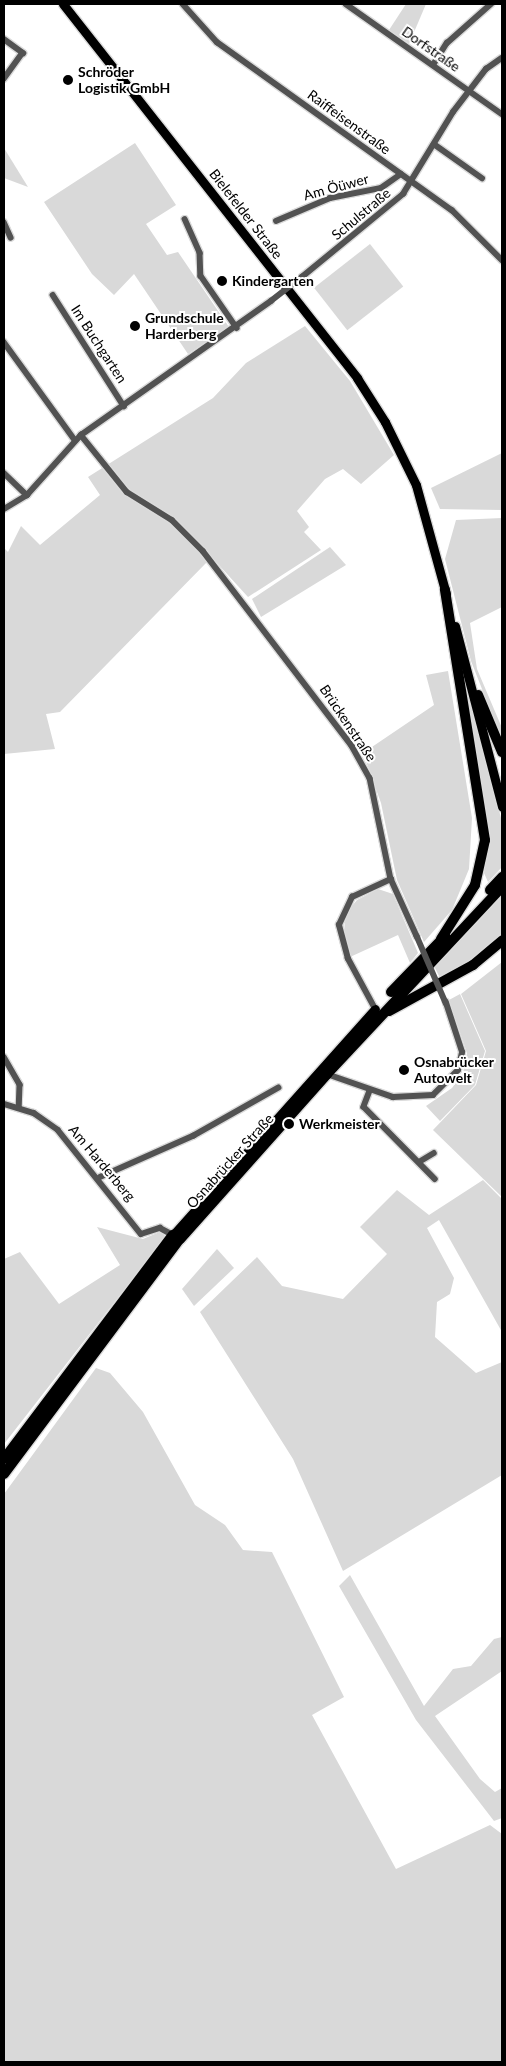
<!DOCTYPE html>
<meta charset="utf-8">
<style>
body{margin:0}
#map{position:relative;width:506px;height:2066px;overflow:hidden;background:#fff;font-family:Lato,sans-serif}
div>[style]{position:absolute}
.green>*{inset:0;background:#d9d9d9;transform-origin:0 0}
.roads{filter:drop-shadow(1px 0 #dbdbdb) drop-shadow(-1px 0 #dbdbdb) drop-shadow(0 1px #dbdbdb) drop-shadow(0 -1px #dbdbdb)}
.street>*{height:5.5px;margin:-2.75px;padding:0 2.75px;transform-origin:2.75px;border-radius:2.75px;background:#525252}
.primary>*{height:9px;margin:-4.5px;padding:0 4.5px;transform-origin:4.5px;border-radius:4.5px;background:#000}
.highway>*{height:10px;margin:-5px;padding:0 5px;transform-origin:5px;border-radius:5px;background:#000}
.street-bridge>*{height:5.5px;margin:-2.75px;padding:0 2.75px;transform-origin:2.75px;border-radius:2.75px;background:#525252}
.dots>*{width:14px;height:14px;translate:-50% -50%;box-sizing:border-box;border:2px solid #fff;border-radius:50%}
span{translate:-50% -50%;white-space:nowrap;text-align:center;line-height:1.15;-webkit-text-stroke:4px #fff;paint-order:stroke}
.street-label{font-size:14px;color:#000}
.poi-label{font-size:14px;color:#000;font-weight:700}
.left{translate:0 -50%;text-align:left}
.frame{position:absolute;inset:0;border:5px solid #000;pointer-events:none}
</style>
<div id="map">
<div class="green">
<div style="clip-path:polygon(406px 4px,426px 4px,409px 44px,389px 30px)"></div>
<div style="clip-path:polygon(135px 143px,176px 205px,146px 224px,167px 255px,178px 252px,229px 327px,188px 354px,134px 274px,114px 295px,92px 274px,44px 202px)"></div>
<div style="clip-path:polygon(4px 148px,28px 187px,4px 178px)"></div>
<div style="left:370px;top:244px;width:54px;height:71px;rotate:52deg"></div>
<div style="clip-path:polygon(305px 326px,350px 381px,394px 455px,361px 484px,343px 469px,325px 479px,297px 511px,309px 527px,304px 532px,321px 550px,248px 597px,196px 540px,192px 544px,207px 562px,60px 712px,46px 714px,55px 749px,4px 754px,4px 548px,8px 552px,21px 526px,40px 545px,100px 495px,88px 477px,213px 398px,246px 363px)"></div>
<div style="clip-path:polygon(502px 453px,502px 510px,440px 509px,431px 488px)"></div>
<div style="clip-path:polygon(502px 518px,502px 607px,470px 623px,477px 669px,502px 728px,502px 740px,471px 661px,445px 559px,456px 520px)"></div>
<div style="clip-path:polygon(330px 547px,346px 565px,261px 617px,252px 599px)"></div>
<div style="clip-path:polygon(448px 671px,472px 818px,469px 869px,452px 910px,424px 942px,397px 880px,381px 803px,363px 753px,434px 705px,426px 675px)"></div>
<div style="clip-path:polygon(472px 704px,502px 822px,502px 867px,488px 882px,484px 873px,489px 840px,468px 705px)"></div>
<div style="clip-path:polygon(378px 889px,393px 894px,418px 953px,410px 963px,398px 935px,350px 957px,344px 937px,345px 914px,357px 900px)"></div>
<div style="clip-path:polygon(502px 894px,502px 934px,469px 962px,440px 978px,433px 964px)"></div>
<div style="clip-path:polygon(502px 962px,502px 1197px,433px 1130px,476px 1085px,486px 1051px,461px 994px)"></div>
<div style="clip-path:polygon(460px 994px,485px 1051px,475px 1085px,440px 1121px,426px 1106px,452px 1088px,463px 1073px,467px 1053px,449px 1000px)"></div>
<div style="clip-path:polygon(483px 1180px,502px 1199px,502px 1332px,439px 1220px,427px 1228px,454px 1278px,450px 1294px,437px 1302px,435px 1337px,476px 1373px,502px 1362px,502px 1475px,343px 1571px,293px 1459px,200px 1312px,257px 1257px,282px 1286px,343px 1299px,387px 1254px,360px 1227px,397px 1190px,429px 1215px)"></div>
<div style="clip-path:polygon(97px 1227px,143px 1239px,162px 1231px,165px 1237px,4px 1444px,4px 1259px,20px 1252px,59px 1304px,120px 1265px)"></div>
<div style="clip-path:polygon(217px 1249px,234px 1268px,194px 1306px,182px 1289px)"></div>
<div style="clip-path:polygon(96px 1368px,110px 1373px,143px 1412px,195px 1505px,225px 1525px,243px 1550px,272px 1552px,344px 1697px,312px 1715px,396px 1869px,490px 1825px,502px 1834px,502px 2062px,4px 2062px,4px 1494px)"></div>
<div style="clip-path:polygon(350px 1575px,424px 1706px,453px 1669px,471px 1666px,494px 1639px,502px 1637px,502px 1671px,435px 1716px,480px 1779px,495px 1792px,502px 1788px,502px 1818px,494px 1821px,416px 1720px,339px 1586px)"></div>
</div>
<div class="roads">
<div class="street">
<div style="left:183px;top:4px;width:51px;rotate:48.2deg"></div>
<div style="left:217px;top:42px;width:289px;rotate:35.6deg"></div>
<div style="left:452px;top:210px;width:71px;rotate:45deg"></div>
<div style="left:346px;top:4px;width:191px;rotate:35.2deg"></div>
<div style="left:4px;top:39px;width:24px;rotate:36deg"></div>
<div style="left:23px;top:53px;width:32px;rotate:126deg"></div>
<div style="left:433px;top:65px;width:26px;rotate:-58deg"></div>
<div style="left:447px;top:43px;width:59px;rotate:-41.6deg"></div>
<div style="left:434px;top:144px;width:59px;rotate:35.3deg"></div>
<div style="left:185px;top:219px;width:37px;rotate:66deg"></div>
<div style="left:200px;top:253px;width:23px;rotate:88deg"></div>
<div style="left:201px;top:276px;width:63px;rotate:55.3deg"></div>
<div style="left:276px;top:221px;width:59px;rotate:-23.1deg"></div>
<div style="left:330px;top:198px;width:52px;rotate:-11.1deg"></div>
<div style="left:381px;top:188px;width:24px;rotate:-35deg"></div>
<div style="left:4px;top:222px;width:17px;rotate:66deg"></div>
<div style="left:302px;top:277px;width:131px;rotate:-39.4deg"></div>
<div style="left:403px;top:194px;width:96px;rotate:-58.6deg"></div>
<div style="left:453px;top:112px;width:54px;rotate:-52.5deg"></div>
<div style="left:486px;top:69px;width:19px;rotate:-35deg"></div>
<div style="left:53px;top:295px;width:132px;rotate:57.4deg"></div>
<div style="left:4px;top:342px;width:121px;rotate:54.1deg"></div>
<div style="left:81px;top:435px;width:73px;rotate:51.1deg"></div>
<div style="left:127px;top:492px;width:53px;rotate:31.9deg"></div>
<div style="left:172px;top:520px;width:44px;rotate:45deg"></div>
<div style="left:203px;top:551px;width:245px;rotate:52.6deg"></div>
<div style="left:352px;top:746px;width:37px;rotate:61deg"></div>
<div style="left:370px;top:778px;width:103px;rotate:78.3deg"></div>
<div style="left:391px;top:879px;width:63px;rotate:65.5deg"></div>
<div style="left:4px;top:473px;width:32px;rotate:44deg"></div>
<div style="left:4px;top:509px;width:27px;rotate:-31deg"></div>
<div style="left:27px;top:495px;width:81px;rotate:-48deg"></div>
<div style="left:81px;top:435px;width:232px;rotate:-35.2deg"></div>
<div style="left:375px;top:1009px;width:57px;rotate:-118.4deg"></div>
<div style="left:348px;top:959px;width:35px;rotate:-105deg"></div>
<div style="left:339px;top:925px;width:31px;rotate:-65deg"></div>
<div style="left:352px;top:897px;width:43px;rotate:-24.8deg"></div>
<div style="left:4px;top:1057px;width:32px;rotate:60deg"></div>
<div style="left:20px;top:1085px;width:23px;rotate:92deg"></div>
<div style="left:327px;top:1074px;width:70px;rotate:19.2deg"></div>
<div style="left:393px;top:1097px;width:40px;rotate:-2.9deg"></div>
<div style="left:433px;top:1095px;width:35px;rotate:-45deg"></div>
<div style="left:458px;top:1070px;width:18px;rotate:-77deg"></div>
<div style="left:462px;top:1052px;width:52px;rotate:-108.1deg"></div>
<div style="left:370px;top:1091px;width:17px;rotate:111deg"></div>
<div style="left:364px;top:1107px;width:101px;rotate:45.4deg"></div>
<div style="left:4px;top:1104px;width:31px;rotate:17deg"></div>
<div style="left:34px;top:1113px;width:29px;rotate:35deg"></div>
<div style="left:58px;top:1130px;width:133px;rotate:51.4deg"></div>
<div style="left:141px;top:1234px;width:20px;rotate:-18deg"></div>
<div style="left:160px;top:1228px;width:15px;rotate:28deg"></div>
<div style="left:419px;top:1162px;width:17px;rotate:-31deg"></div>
<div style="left:100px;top:1177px;width:102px;rotate:-23.8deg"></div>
<div style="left:193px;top:1136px;width:98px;rotate:-29.5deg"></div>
</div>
<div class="primary">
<div style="left:63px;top:4px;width:476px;rotate:51.8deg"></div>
<div style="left:357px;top:378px;width:52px;rotate:57.5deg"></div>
<div style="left:385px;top:422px;width:70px;rotate:63.8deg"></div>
<div style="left:416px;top:485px;width:113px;rotate:74.6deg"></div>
<div style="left:455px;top:626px;width:187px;rotate:75.4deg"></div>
<div style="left:173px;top:1235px;width:303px;rotate:-48.2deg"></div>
<div style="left:180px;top:1239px;width:221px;rotate:-48.3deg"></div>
</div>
<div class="highway">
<div style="left:478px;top:695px;width:62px;rotate:67.2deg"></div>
<div style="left:490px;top:890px;width:18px;rotate:-47deg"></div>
<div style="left:441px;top:939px;width:64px;rotate:-57.8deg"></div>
<div style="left:475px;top:885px;width:46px;rotate:-77.5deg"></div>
<div style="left:485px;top:840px;width:254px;rotate:-99.1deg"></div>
<div style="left:391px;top:992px;width:78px;rotate:-46deg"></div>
<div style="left:389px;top:1011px;width:96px;rotate:-28.7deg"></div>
<div style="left:473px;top:965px;width:38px;rotate:-40deg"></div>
<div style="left:327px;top:1074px;width:256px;rotate:-46.9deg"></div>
<div style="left:4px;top:1459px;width:281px;rotate:-53deg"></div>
<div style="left:4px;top:1474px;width:294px;rotate:-53.2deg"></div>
</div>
</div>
<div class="street-bridge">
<div style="left:271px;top:301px;width:39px;rotate:-38deg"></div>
<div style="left:417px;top:936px;width:73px;rotate:66.6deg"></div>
</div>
<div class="dots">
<div style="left:68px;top:80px;background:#000"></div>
<div style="left:222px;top:281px;background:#000"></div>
<div style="left:135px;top:326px;background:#000"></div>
<div style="left:404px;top:1070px;background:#000"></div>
<div style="left:289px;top:1124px;background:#000"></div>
</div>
<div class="street-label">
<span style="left:431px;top:49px;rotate:35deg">Dorfstraße</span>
<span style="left:349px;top:122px;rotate:36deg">Raiffeisenstraße</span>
<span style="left:336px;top:187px;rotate:-15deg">Am Öüwer</span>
<span style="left:246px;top:214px;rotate:52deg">Bielefelder Straße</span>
<span style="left:361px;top:214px;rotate:-40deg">Schulstraße</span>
<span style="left:99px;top:344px;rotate:57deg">Im Buchgarten</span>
<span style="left:348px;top:723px;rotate:56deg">Brückenstraße</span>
<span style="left:230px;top:1161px;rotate:-48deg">Osnabrücker Straße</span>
<span style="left:102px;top:1163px;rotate:50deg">Am Harderberg</span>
</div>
<div class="poi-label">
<span class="left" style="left:78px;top:80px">Schröder<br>Logistik GmbH</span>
<span class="left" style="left:232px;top:281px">Kindergarten</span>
<span class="left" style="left:145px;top:326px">Grundschule<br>Harderberg</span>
<span class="left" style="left:414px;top:1070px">Osnabrücker<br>Autowelt</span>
<span class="left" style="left:299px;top:1124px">Werkmeister</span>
</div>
<div class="frame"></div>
</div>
